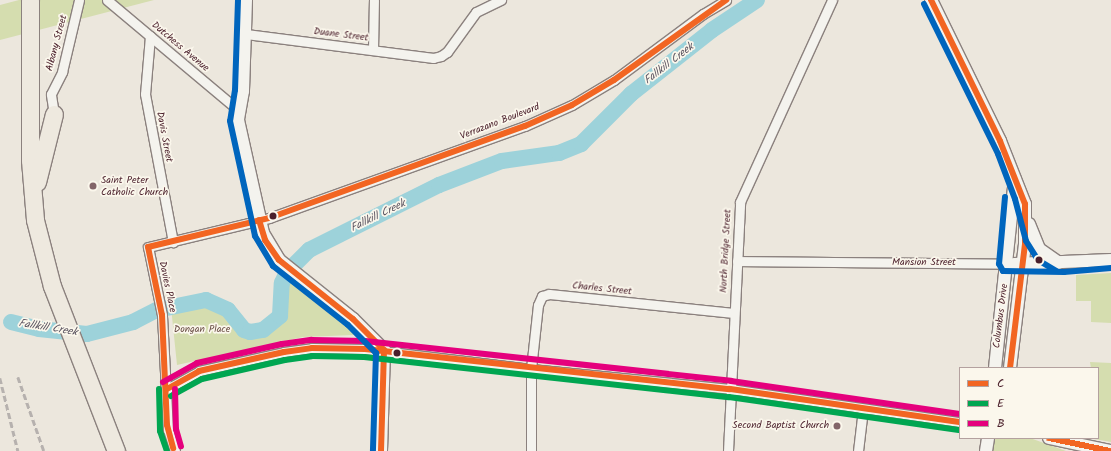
<!DOCTYPE html>
<style>
body{margin:0}
#map{position:relative;width:1111px;height:451px;overflow:hidden;background:#ece7dd;font-family:Kalam,sans-serif}
div>[style]{position:absolute}
.green>*{inset:0;background:#d5ddaf}
.river>*{height:16px;margin:-8px;padding:0 8px;transform-origin:8px;border-radius:8px;background:#9dd2da}
.roads{filter:drop-shadow(1px 0 #8b817e) drop-shadow(-1px 0 #8b817e) drop-shadow(0 1px #8b817e) drop-shadow(0 -1px #8b817e)}
.minor>*{height:9px;margin:-4.5px;padding:0 4.5px;transform-origin:4.5px;border-radius:4.5px;background:#f4f3ee}
.tertiary>*{height:12px;margin:-6px;padding:0 6px;transform-origin:6px;border-radius:6px;background:#f4f3ee}
.motorway>*{height:17px;margin:-8.5px;padding:0 8.5px;transform-origin:8.5px;border-radius:8.5px;background:#eee9df}
.rail>*{height:2.5px;margin-top:-1.25px;transform-origin:0;background:repeating-linear-gradient(90deg,#b6b1ae 0 6px,transparent 0 9px)}
.bus-1>*{height:6px;margin:-3px;padding:0 3px;transform-origin:3px;border-radius:3px;background:#f26522}
.bus-2>*{height:6px;margin:-3px;padding:0 3px;transform-origin:3px;border-radius:3px;background:#00a651}
.bus-3>*{height:6px;margin:-3px;padding:0 3px;transform-origin:3px;border-radius:3px;background:#e5007d}
.bus-4>*{height:6px;margin:-3px;padding:0 3px;transform-origin:3px;border-radius:3px;background:#0065bd}
.dots>*{width:11px;height:11px;translate:-50% -50%;box-sizing:border-box;border:2px solid #fbf7ec;border-radius:50%}
span{translate:-50% -50%;white-space:nowrap;text-align:center;line-height:1.15;-webkit-text-stroke:3.5px #fbf7ec;paint-order:stroke}
.street-label{font-size:10px;color:#4a1f2b}
.poi-label{font-size:10px;color:#4a1f2b}
.left{translate:0 -50%;text-align:left}
.right{translate:-100% -50%;text-align:right}
.park-label{font-size:10px;color:#684c43}
.water-label{font-size:11px;color:#59525f;font-style:italic}
.legend{position:absolute;left:959px;top:367px;width:140px;height:72px;box-sizing:border-box;background:#fbf7ec;border:1px solid #b4a19f;margin:0;padding:5px 7px;list-style:none;font-size:12px;color:#4a1f2b}
.legend li{display:flex;align-items:center;gap:8px;height:20px}
.legend b{width:20px;border:1px solid #b4a19f}
</style>
<div id="map">
<div class="green">
<div style="clip-path:polygon(19px 0,154px 0,0 40px,0 5px)"></div>
<div style="clip-path:polygon(1111px 273px,1111px 323px,1091px 322px,1091px 301px,1076px 301px,1076px 275px)"></div>
<div style="clip-path:polygon(285px 277px,352px 330px,354px 335px,303px 337px,177px 365px,171px 307px,206px 300px,214px 302px,232px 314px,244px 330px,257px 332px,271px 325px,280px 316px)"></div>
<div style="clip-path:polygon(1090px 362px,1111px 363px,1111px 442px,1089px 438px,1098px 438px,1098px 368px,1091px 368px)"></div>
<div style="clip-path:polygon(994px 438px,1030px 438px,1066px 451px,993px 451px)"></div>
</div>
<div class="river">
<div style="left:11px;top:322px;width:29px;rotate:14deg"></div>
<div style="left:39px;top:329px;width:48px;rotate:5.9deg"></div>
<div style="left:87px;top:334px;width:48px;rotate:-14.6deg"></div>
<div style="left:133px;top:322px;width:27px;rotate:-27deg"></div>
<div style="left:157px;top:310px;width:50px;rotate:-11.5deg"></div>
<div style="left:206px;top:300px;width:24px;rotate:24deg"></div>
<div style="left:228px;top:310px;width:26px;rotate:51deg"></div>
<div style="left:244px;top:330px;width:6px;rotate:18deg"></div>
<div style="left:250px;top:332px;width:13px;rotate:-9deg"></div>
<div style="left:263px;top:330px;width:22px;rotate:-39deg"></div>
<div style="left:280px;top:316px;width:33px;rotate:-87deg"></div>
<div style="left:282px;top:283px;width:12px;rotate:-66deg"></div>
<div style="left:287px;top:272px;width:31px;rotate:-45deg"></div>
<div style="left:309px;top:250px;width:145px;rotate:-26.6deg"></div>
<div style="left:439px;top:185px;width:67px;rotate:-20.9deg"></div>
<div style="left:502px;top:161px;width:58px;rotate:-8deg"></div>
<div style="left:559px;top:153px;width:24px;rotate:-22deg"></div>
<div style="left:581px;top:144px;width:71px;rotate:-45deg"></div>
<div style="left:631px;top:94px;width:103px;rotate:-38.3deg"></div>
<div style="left:712px;top:30px;width:54px;rotate:-33.7deg"></div>
</div>
<div class="roads">
<div class="minor">
<div style="left:107px;top:0;width:171px;rotate:40deg"></div>
<div style="left:246px;top:34px;width:189px;rotate:7.3deg"></div>
<div style="left:433px;top:58px;width:8px;rotate:-14deg"></div>
<div style="left:441px;top:56px;width:7px;rotate:-34deg"></div>
<div style="left:447px;top:52px;width:49px;rotate:-54.1deg"></div>
<div style="left:476px;top:12px;width:28px;rotate:-26deg"></div>
<div style="left:150px;top:36px;width:58px;rotate:94.9deg"></div>
<div style="left:145px;top:94px;width:151px;rotate:79.3deg"></div>
<div style="left:373px;top:50px;width:50px;rotate:-88.9deg"></div>
<div style="left:54px;top:114px;width:20px;rotate:-99deg"></div>
<div style="left:51px;top:94px;width:25px;rotate:-63deg"></div>
<div style="left:62px;top:72px;width:74px;rotate:-76.7deg"></div>
<div style="left:737px;top:261px;width:270px;rotate:0.6deg"></div>
<div style="left:167px;top:389px;width:37px;rotate:-29deg"></div>
<div style="left:199px;top:371px;width:87px;rotate:-12.6deg"></div>
<div style="left:284px;top:352px;width:28px;rotate:-8deg"></div>
<div style="left:312px;top:348px;width:53px;rotate:1.1deg"></div>
<div style="left:365px;top:349px;width:167px;rotate:6.9deg"></div>
<div style="left:531px;top:369px;width:200px;rotate:5.7deg"></div>
<div style="left:730px;top:389px;width:232px;rotate:8.2deg"></div>
<div style="left:175px;top:451px;width:22px;rotate:-108deg"></div>
<div style="left:168px;top:430px;width:115px;rotate:-93deg"></div>
<div style="left:162px;top:315px;width:69px;rotate:-101.6deg"></div>
<div style="left:148px;top:247px;width:124px;rotate:-13.5deg"></div>
<div style="left:269px;top:218px;width:272px;rotate:-19.8deg"></div>
<div style="left:525px;top:126px;width:51px;rotate:-24.1deg"></div>
<div style="left:572px;top:105px;width:49px;rotate:-30.8deg"></div>
<div style="left:614px;top:80px;width:111px;rotate:-36.6deg"></div>
<div style="left:703px;top:14px;width:27px;rotate:-31deg"></div>
<div style="left:531px;top:451px;width:82px;rotate:-90deg"></div>
<div style="left:531px;top:369px;width:64px;rotate:-83.8deg"></div>
<div style="left:538px;top:305px;width:10px;rotate:-66deg"></div>
<div style="left:542px;top:296px;width:7px;rotate:-16deg"></div>
<div style="left:549px;top:294px;width:186px;rotate:5.9deg"></div>
<div style="left:728px;top:451px;width:249px;rotate:-87.2deg"></div>
<div style="left:740px;top:202px;width:222px;rotate:-65.5deg"></div>
<div style="left:858px;top:451px;width:42px;rotate:-83.2deg"></div>
</div>
<div class="tertiary">
<div style="left:246px;top:0;width:91px;rotate:91.9deg"></div>
<div style="left:243px;top:91px;width:29px;rotate:100deg"></div>
<div style="left:238px;top:120px;width:116px;rotate:77.5deg"></div>
<div style="left:263px;top:233px;width:31px;rotate:59deg"></div>
<div style="left:279px;top:260px;width:95px;rotate:38.6deg"></div>
<div style="left:353px;top:319px;width:44px;rotate:45deg"></div>
<div style="left:384px;top:350px;width:101px;rotate:91.7deg"></div>
<div style="left:931px;top:0;width:157px;rotate:63.9deg"></div>
<div style="left:1000px;top:141px;width:68px;rotate:68.4deg"></div>
<div style="left:1025px;top:204px;width:40px;rotate:90deg"></div>
<div style="left:1025px;top:244px;width:125px;rotate:96.9deg"></div>
<div style="left:1029px;top:224px;width:27px;rotate:68deg"></div>
<div style="left:1039px;top:249px;width:24px;rotate:35deg"></div>
<div style="left:1014px;top:264px;width:97px;rotate:-2.4deg"></div>
<div style="left:995px;top:368px;width:190px;rotate:-84deg"></div>
<div style="left:1049px;top:438px;width:62px;rotate:12deg"></div>
<div style="left:986px;top:451px;width:13px;rotate:-81deg"></div>
</div>
<div class="motorway">
<div style="left:30px;top:0;width:160px;rotate:90deg"></div>
<div style="left:30px;top:160px;width:60px;rotate:85.2deg"></div>
<div style="left:35px;top:220px;width:68px;rotate:75.6deg"></div>
<div style="left:52px;top:286px;width:177px;rotate:68.8deg"></div>
<div style="left:37px;top:182px;width:70px;rotate:-76deg"></div>
</div>
</div>
<div class="rail">
<div style="left:18px;top:377px;width:78px;rotate:70.6deg"></div>
<div style="left:0;top:378px;width:75px;rotate:76.1deg"></div>
</div>
<div class="bus-1">
<div style="left:931px;top:0;width:157px;rotate:63.9deg"></div>
<div style="left:1000px;top:141px;width:68px;rotate:68.4deg"></div>
<div style="left:1025px;top:204px;width:40px;rotate:90deg"></div>
<div style="left:1025px;top:244px;width:125px;rotate:96.9deg"></div>
<div style="left:259px;top:220px;width:21px;rotate:73deg"></div>
<div style="left:265px;top:240px;width:24px;rotate:55deg"></div>
<div style="left:279px;top:260px;width:95px;rotate:38.6deg"></div>
<div style="left:353px;top:319px;width:44px;rotate:45deg"></div>
<div style="left:384px;top:350px;width:101px;rotate:91.7deg"></div>
<div style="left:148px;top:247px;width:124px;rotate:-13.5deg"></div>
<div style="left:269px;top:218px;width:272px;rotate:-19.8deg"></div>
<div style="left:525px;top:126px;width:51px;rotate:-24.1deg"></div>
<div style="left:572px;top:105px;width:49px;rotate:-30.8deg"></div>
<div style="left:614px;top:80px;width:138px;rotate:-35.5deg"></div>
<div style="left:148px;top:247px;width:69px;rotate:78.4deg"></div>
<div style="left:162px;top:315px;width:110px;rotate:87.4deg"></div>
<div style="left:167px;top:425px;width:24px;rotate:75deg"></div>
<div style="left:167px;top:389px;width:37px;rotate:-29deg"></div>
<div style="left:199px;top:371px;width:87px;rotate:-12.6deg"></div>
<div style="left:284px;top:352px;width:28px;rotate:-8deg"></div>
<div style="left:312px;top:348px;width:53px;rotate:1.1deg"></div>
<div style="left:365px;top:349px;width:367px;rotate:6.3deg"></div>
<div style="left:730px;top:389px;width:232px;rotate:8.2deg"></div>
<div style="left:1049px;top:438px;width:62px;rotate:12deg"></div>
</div>
<div class="bus-2">
<div style="left:159px;top:389px;width:42px;rotate:88.6deg"></div>
<div style="left:160px;top:431px;width:21px;rotate:71deg"></div>
<div style="left:171px;top:396px;width:35px;rotate:-29deg"></div>
<div style="left:202px;top:379px;width:85px;rotate:-12.9deg"></div>
<div style="left:285px;top:360px;width:27px;rotate:-8deg"></div>
<div style="left:312px;top:356px;width:52px;rotate:1.1deg"></div>
<div style="left:364px;top:357px;width:367px;rotate:6.3deg"></div>
<div style="left:729px;top:397px;width:232px;rotate:8.2deg"></div>
</div>
<div class="bus-3">
<div style="left:163px;top:382px;width:39px;rotate:-29deg"></div>
<div style="left:197px;top:363px;width:87px;rotate:-12.6deg"></div>
<div style="left:282px;top:344px;width:30px;rotate:-8deg"></div>
<div style="left:312px;top:340px;width:53px;rotate:1.1deg"></div>
<div style="left:365px;top:341px;width:368px;rotate:6.2deg"></div>
<div style="left:731px;top:381px;width:231px;rotate:8.2deg"></div>
<div style="left:175px;top:389px;width:40px;rotate:88.6deg"></div>
<div style="left:176px;top:429px;width:18px;rotate:74deg"></div>
</div>
<div class="bus-4">
<div style="left:238px;top:0;width:90px;rotate:91.9deg"></div>
<div style="left:235px;top:90px;width:31px;rotate:99deg"></div>
<div style="left:230px;top:121px;width:118px;rotate:77.7deg"></div>
<div style="left:255px;top:236px;width:35px;rotate:59deg"></div>
<div style="left:273px;top:266px;width:95px;rotate:38.2deg"></div>
<div style="left:348px;top:325px;width:40px;rotate:45deg"></div>
<div style="left:376px;top:353px;width:98px;rotate:91.8deg"></div>
<div style="left:924px;top:4px;width:167px;rotate:63.7deg"></div>
<div style="left:998px;top:154px;width:48px;rotate:69.3deg"></div>
<div style="left:1015px;top:199px;width:43px;rotate:75.3deg"></div>
<div style="left:1026px;top:241px;width:22px;rotate:58deg"></div>
<div style="left:1038px;top:260px;width:21px;rotate:31deg"></div>
<div style="left:1005px;top:197px;width:67px;rotate:95.1deg"></div>
<div style="left:999px;top:264px;width:8px;rotate:60deg"></div>
<div style="left:1003px;top:271px;width:61px;rotate:0.9deg"></div>
<div style="left:1064px;top:272px;width:47px;rotate:-4.9deg"></div>
</div>
<div class="dots">
<div style="left:93px;top:186px;background:#836569"></div>
<div style="left:273px;top:216px;background:#4a1f2b"></div>
<div style="left:1039px;top:260px;background:#4a1f2b"></div>
<div style="left:397px;top:353px;background:#4a1f2b"></div>
<div style="left:837px;top:426px;background:#836569"></div>
</div>
<div class="street-label">
<span style="left:341px;top:35px;rotate:7deg">Duane Street</span>
<span style="left:57px;top:43px;rotate:-75deg">Albany Street</span>
<span style="left:180px;top:47px;rotate:40deg">Dutchess Avenue</span>
<span style="left:500px;top:122px;rotate:-21deg">Verrazano Boulevard</span>
<span style="left:164px;top:137px;rotate:79deg">Davis Street</span>
<span style="left:726px;top:251px;rotate:-87deg">North Bridge Street</span>
<span style="left:924px;top:263px">Mansion Street</span>
<span style="left:167px;top:287px;rotate:78deg">Davies Place</span>
<span style="left:602px;top:289px;rotate:6deg">Charles Street</span>
<span style="left:1001px;top:316px;rotate:-83deg">Columbus Drive</span>
</div>
<div class="poi-label">
<span class="left" style="left:101px;top:186px">Saint Peter<br>Catholic Church</span>
<span class="right" style="left:829px;top:426px">Second Baptist Church</span>
</div>
<div class="park-label">
<span style="left:202px;top:330px">Dongan Place</span>
</div>
<div class="water-label">
<span style="left:669px;top:64px;rotate:-38deg">Fallkill Creek</span>
<span style="left:378px;top:216px;rotate:-26deg">Fallkill Creek</span>
<span style="left:48px;top:328px;rotate:9deg">Fallkill Creek</span>
</div>
<ul class="legend">
<li><b style="height:5px;background:#f26522"></b>C</li>
<li><b style="height:5px;background:#00a651"></b>E</li>
<li><b style="height:5px;background:#e5007d"></b>B</li>
</ul>
</div>
